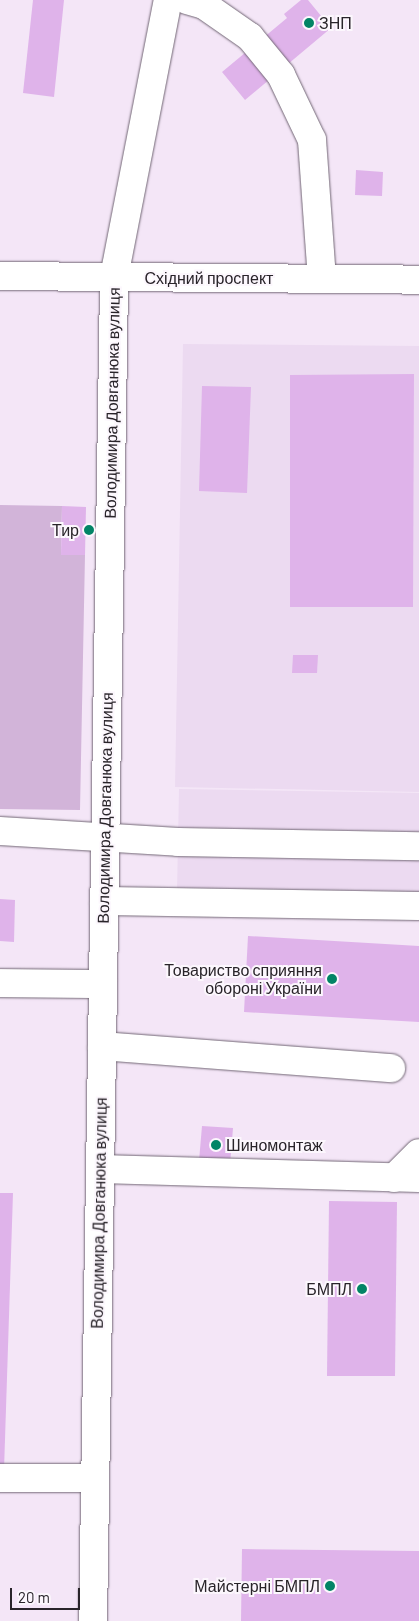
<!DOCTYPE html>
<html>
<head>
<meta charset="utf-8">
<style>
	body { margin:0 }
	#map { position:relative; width:419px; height:1621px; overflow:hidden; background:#f4e6f7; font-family:Barlow,sans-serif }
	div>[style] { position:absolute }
	.built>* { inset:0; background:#ecdaf1 }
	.green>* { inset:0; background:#d2b4d9 }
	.building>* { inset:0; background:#dfb3ea }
	.roads { filter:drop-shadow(0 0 1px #726775) drop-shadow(0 0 1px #726775) }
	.minor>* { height:28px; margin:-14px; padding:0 14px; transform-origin:14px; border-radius:14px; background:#fff }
	.major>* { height:28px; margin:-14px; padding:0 14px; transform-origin:14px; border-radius:14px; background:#fff }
	.dots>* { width:14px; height:14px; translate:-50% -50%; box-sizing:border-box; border:2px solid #fcf7fd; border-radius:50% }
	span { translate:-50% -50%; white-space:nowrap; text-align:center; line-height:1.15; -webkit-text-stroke:4px #fcf7fd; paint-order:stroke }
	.poi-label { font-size:16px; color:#29242a }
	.left { translate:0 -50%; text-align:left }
	.right { translate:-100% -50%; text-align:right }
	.street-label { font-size:16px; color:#29242a }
	.scale { position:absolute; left:10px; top:1588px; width:70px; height:22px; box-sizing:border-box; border:2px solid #29242a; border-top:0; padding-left:6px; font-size:15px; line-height:18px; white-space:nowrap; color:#29242a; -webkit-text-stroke:4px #fcf7fd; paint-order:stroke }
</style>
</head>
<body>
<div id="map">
	<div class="built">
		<div style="clip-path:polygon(183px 344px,419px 346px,419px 792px,175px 787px)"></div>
		<div style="clip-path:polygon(179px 789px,419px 793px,419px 897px,177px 892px)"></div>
	</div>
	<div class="green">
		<div style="clip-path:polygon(0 505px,62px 506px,61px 555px,85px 555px,80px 810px,0 809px)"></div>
	</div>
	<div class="building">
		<div style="clip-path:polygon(33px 0,64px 0,54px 97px,23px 93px)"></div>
		<div style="clip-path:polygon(301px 0,308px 0,331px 28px,245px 100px,222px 72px,287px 18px,284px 14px)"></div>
		<div style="clip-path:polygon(356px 170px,383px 172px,382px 196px,355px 195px)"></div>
		<div style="clip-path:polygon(414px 374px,413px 607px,290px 607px,290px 375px)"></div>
		<div style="clip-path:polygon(202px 386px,251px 387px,247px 493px,199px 491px)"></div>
		<div style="clip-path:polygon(62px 506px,86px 507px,85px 555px,61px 555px)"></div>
		<div style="clip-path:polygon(293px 655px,318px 655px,317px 673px,292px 673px)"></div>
		<div style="clip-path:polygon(0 899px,15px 900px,14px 942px,0 941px)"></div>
		<div style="clip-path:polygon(248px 936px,419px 946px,419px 1022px,244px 1012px)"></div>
		<div style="clip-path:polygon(202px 1126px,233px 1128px,230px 1164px,199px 1161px)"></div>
		<div style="clip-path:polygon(0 1193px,13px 1193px,4px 1470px,0 1470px)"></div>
		<div style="clip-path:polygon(329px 1201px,397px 1202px,395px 1376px,327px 1376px)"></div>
		<div style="clip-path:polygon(242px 1549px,419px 1551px,419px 1621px,241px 1621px)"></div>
	</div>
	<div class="roads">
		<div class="minor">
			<div style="left:187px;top:0;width:18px;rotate:16deg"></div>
			<div style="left:204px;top:5px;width:56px;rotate:34.8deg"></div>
			<div style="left:250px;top:37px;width:49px;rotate:50.8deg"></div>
			<div style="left:281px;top:75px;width:72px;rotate:64.5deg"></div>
			<div style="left:312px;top:140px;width:138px;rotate:85.9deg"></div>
			<div style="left:114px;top:277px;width:282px;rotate:-79deg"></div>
			<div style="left:0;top:831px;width:178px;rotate:3.5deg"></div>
			<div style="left:178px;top:842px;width:241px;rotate:1deg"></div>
			<div style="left:104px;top:901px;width:315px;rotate:0.9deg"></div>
			<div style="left:0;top:983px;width:103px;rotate:0.6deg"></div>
			<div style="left:102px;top:1046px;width:290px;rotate:4.4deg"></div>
			<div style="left:100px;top:1169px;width:319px;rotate:1.6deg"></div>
			<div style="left:394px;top:1178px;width:35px;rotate:-45deg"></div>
			<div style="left:0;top:1478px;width:95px"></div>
		</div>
		<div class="major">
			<div style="left:0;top:276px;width:419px;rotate:0.5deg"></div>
			<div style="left:93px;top:1621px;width:1344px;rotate:-89.1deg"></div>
		</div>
	</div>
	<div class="dots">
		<div style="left:309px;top:23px;background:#028466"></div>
		<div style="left:89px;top:530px;background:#028466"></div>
		<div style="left:332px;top:979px;background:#028466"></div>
		<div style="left:216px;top:1145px;background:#028466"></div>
		<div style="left:362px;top:1289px;background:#028466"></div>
		<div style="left:330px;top:1586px;background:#028466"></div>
	</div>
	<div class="poi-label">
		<span class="left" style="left:319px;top:23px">ЗНП</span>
		<span class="right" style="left:79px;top:530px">Тир</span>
		<span class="right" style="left:322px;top:979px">Товариство сприяння<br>обороні України</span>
		<span class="left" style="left:226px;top:1145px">Шиномонтаж</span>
		<span class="right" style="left:352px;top:1289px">БМПЛ</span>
		<span class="right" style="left:320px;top:1586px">Майстерні БМПЛ</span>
	</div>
	<div class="street-label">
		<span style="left:209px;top:278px">Східний проспект</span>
		<span style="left:112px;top:403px;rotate:-89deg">Володимира Довганюка вулиця</span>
		<span style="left:105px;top:808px;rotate:-89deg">Володимира Довганюка вулиця</span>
		<span style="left:99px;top:1213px;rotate:-89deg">Володимира Довганюка вулиця</span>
	</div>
	<div class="scale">20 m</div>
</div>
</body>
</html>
